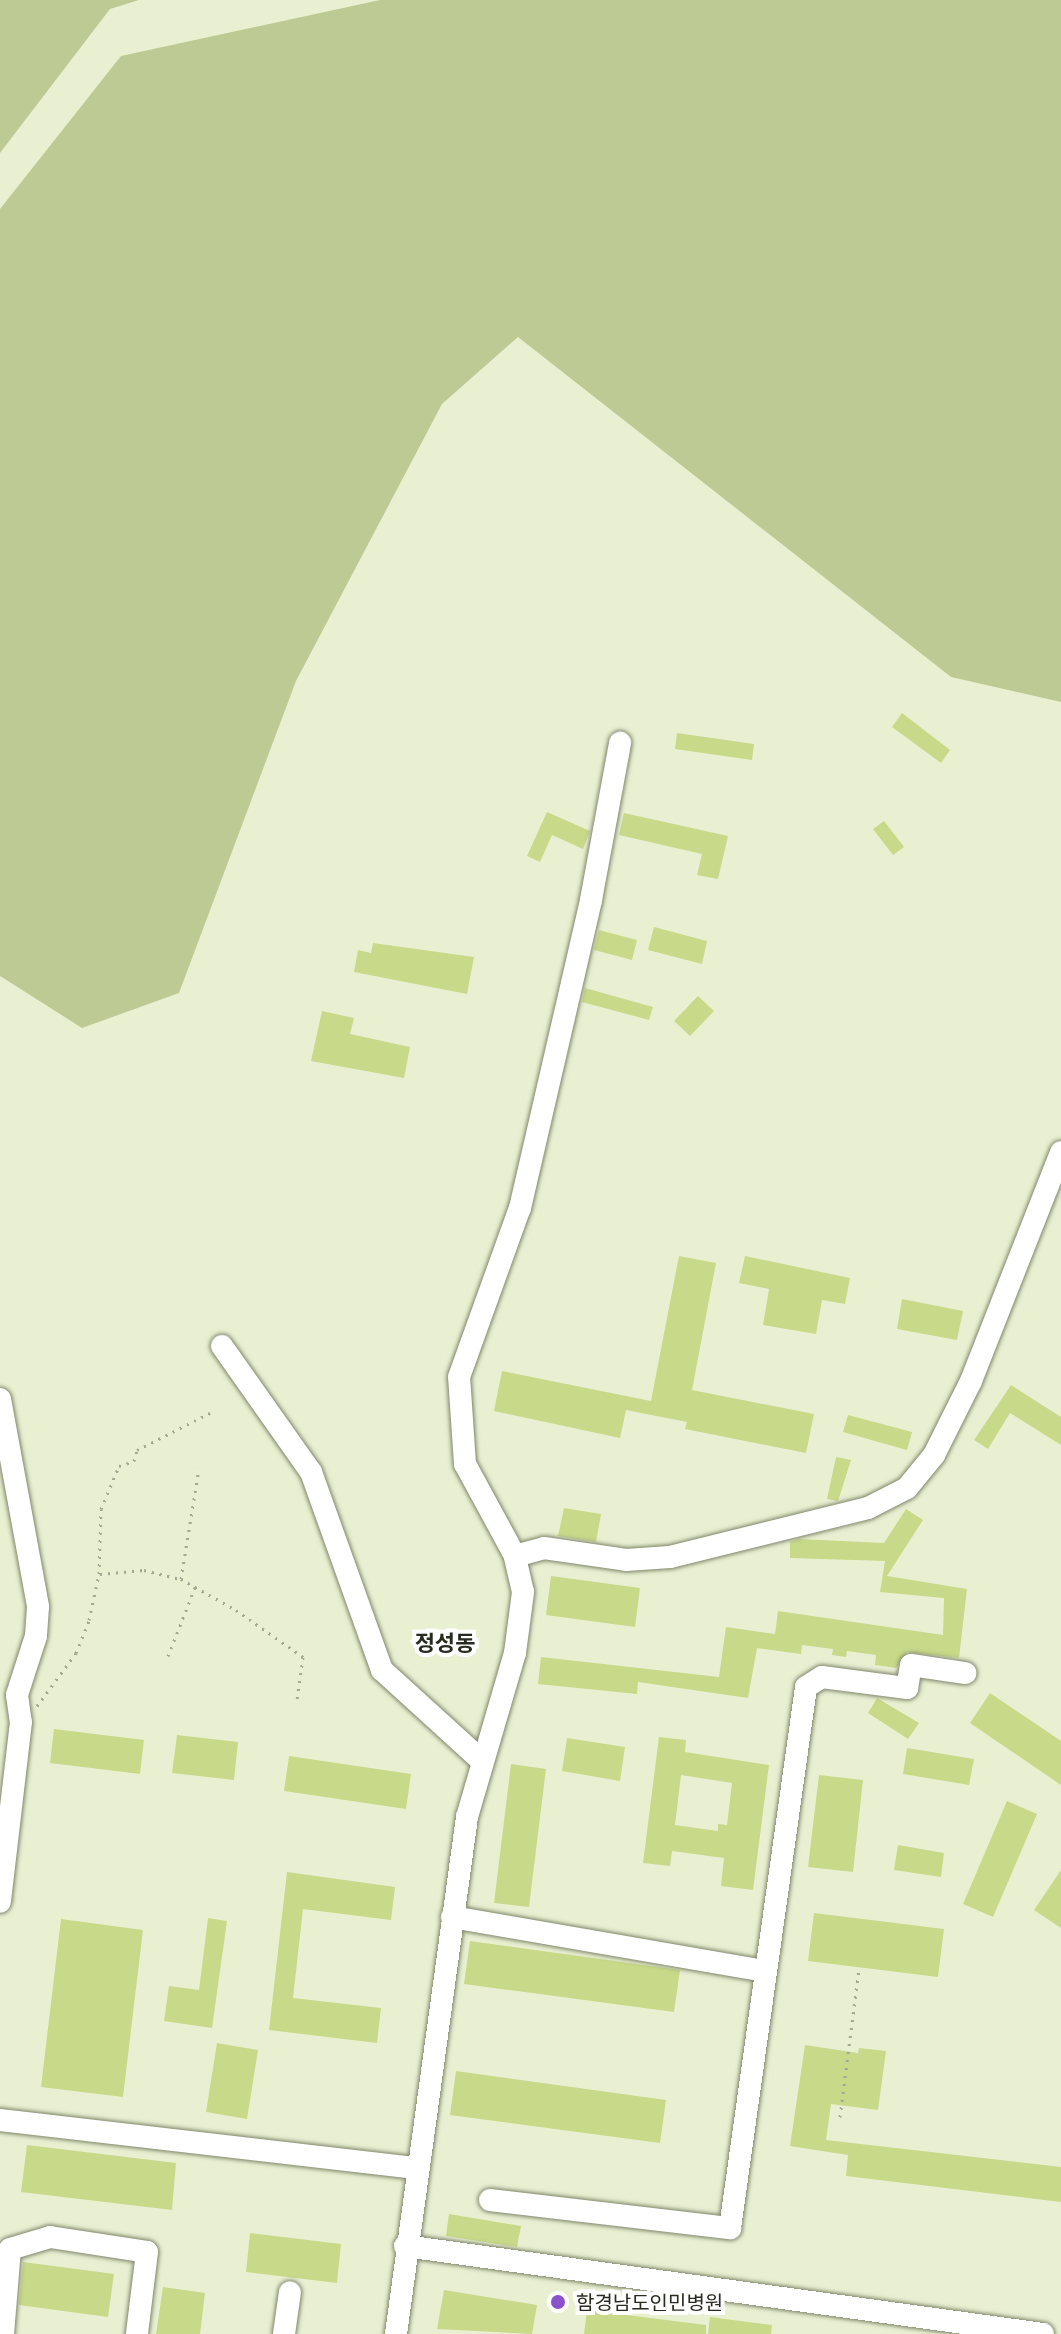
<!DOCTYPE html>
<html>
<head>
<meta charset="utf-8">
<style>
	body { margin:0 }
	#map { position:relative; width:1061px; height:2334px; overflow:hidden; background:#e9f0d2; font-family:"Titillium Web","Noto Sans KR",sans-serif }
	div>[style] { position:absolute }
	.green>* { inset:0; background:#beca94 }
	.building>* { inset:0; background:#c8d989 }
	.path>* { height:3px; margin-top:-1.5px; transform-origin:0; background:repeating-linear-gradient(90deg,#a2a891 0 2px,transparent 0 8px) }
	.roads { filter:drop-shadow(0 0 2px #80866b) drop-shadow(0 0 2px #80866b) }
	.minor>* { height:22px; margin:-11px; padding:0 11px; transform-origin:11px; border-radius:11px; background:#fff }
	.dots>* { width:22px; height:22px; translate:-50% -50%; box-sizing:border-box; border:4px solid #fff; border-radius:50% }
	span { translate:-50% -50%; white-space:nowrap; text-align:center; line-height:1.15; -webkit-text-stroke:8px #fff; paint-order:stroke }
	.poi-label { font-size:20px; color:#282b20 }
	.left { translate:0 -50%; text-align:left }
	.neighbourhood-label { font-size:22px; color:#282b20; font-weight:700 }
</style>
</head>
<body>
<div id="map">
	<div class="green">
		<div style="clip-path:polygon(0 0,139px 0,110px 9px,0 153px)"></div>
		<div style="clip-path:polygon(380px 0,1061px 0,1061px 702px,951px 677px,518px 337px,442px 404px,296px 681px,179px 993px,82px 1028px,0 976px,0 209px,121px 56px)"></div>
	</div>
	<div class="building">
		<div style="clip-path:polygon(902px 713px,950px 750px,941px 763px,892px 727px)"></div>
		<div style="clip-path:polygon(677px 733px,754px 744px,752px 760px,675px 749px)"></div>
		<div style="clip-path:polygon(547px 812px,590px 831px,583px 849px,552px 835px,540px 862px,527px 856px)"></div>
		<div style="clip-path:polygon(624px 813px,728px 836px,718px 879px,697px 875px,702px 854px,619px 835px)"></div>
		<div style="clip-path:polygon(884px 821px,904px 847px,893px 855px,873px 829px)"></div>
		<div style="clip-path:polygon(654px 927px,707px 941px,702px 964px,648px 950px)"></div>
		<div style="clip-path:polygon(599px 930px,637px 940px,632px 960px,594px 950px)"></div>
		<div style="clip-path:polygon(373px 943px,474px 957px,467px 994px,354px 972px,358px 950px,371px 953px)"></div>
		<div style="clip-path:polygon(585px 988px,653px 1007px,649px 1020px,582px 1002px)"></div>
		<div style="clip-path:polygon(698px 996px,714px 1011px,690px 1036px,674px 1021px)"></div>
		<div style="clip-path:polygon(322px 1011px,354px 1018px,350px 1034px,410px 1047px,404px 1078px,311px 1061px)"></div>
		<div style="clip-path:polygon(679px 1256px,716px 1263px,692px 1390px,814px 1414px,806px 1453px,685px 1429px,687px 1422px,626px 1410px,620px 1438px,494px 1411px,502px 1371px,651px 1401px)"></div>
		<div style="clip-path:polygon(745px 1256px,850px 1278px,845px 1304px,822px 1300px,816px 1334px,763px 1325px,769px 1289px,739px 1283px)"></div>
		<div style="clip-path:polygon(902px 1299px,963px 1311px,957px 1340px,897px 1329px)"></div>
		<div style="clip-path:polygon(1011px 1385px,1061px 1417px,1061px 1445px,1010px 1413px,988px 1449px,974px 1440px)"></div>
		<div style="clip-path:polygon(848px 1415px,912px 1432px,907px 1450px,843px 1432px)"></div>
		<div style="clip-path:polygon(836px 1457px,851px 1460px,838px 1501px,827px 1499px)"></div>
		<div style="clip-path:polygon(564px 1508px,601px 1514px,596px 1542px,558px 1536px)"></div>
		<div style="clip-path:polygon(906px 1509px,923px 1520px,887px 1576px,967px 1589px,959px 1658px,907px 1652px,896px 1668px,875px 1665px,876px 1655px,847px 1651px,846px 1657px,832px 1655px,833px 1649px,802px 1645px,801px 1654px,757px 1648px,748px 1698px,638px 1682px,637px 1694px,538px 1684px,541px 1657px,719px 1677px,726px 1627px,775px 1634px,778px 1611px,943px 1635px,944px 1598px,880px 1592px,885px 1561px,790px 1558px,790px 1542px,799px 1539px,884px 1543px)"></div>
		<div style="clip-path:polygon(551px 1576px,640px 1588px,635px 1627px,546px 1615px)"></div>
		<div style="clip-path:polygon(990px 1693px,1061px 1741px,1061px 1785px,970px 1723px)"></div>
		<div style="clip-path:polygon(877px 1698px,919px 1723px,908px 1739px,868px 1713px)"></div>
		<div style="clip-path:polygon(54px 1729px,144px 1740px,140px 1774px,50px 1763px)"></div>
		<div style="clip-path:polygon(177px 1735px,238px 1742px,234px 1780px,172px 1773px)"></div>
		<div style="clip-path:polygon(evenodd,659px 1737px,686px 1740px,685px 1752px,769px 1765px,753px 1890px,721px 1886px,724px 1858px,672px 1851px,670px 1866px,643px 1863px,659px 1737px,681px 1775px,732px 1783px,727px 1825px,718px 1824px,718px 1831px,675px 1825px,681px 1775px)"></div>
		<div style="clip-path:polygon(567px 1738px,625px 1747px,620px 1781px,562px 1771px)"></div>
		<div style="clip-path:polygon(907px 1748px,974px 1759px,969px 1785px,903px 1774px)"></div>
		<div style="clip-path:polygon(289px 1756px,411px 1774px,406px 1809px,284px 1791px)"></div>
		<div style="clip-path:polygon(511px 1764px,546px 1769px,529px 1907px,494px 1903px)"></div>
		<div style="clip-path:polygon(819px 1775px,863px 1780px,853px 1872px,808px 1867px)"></div>
		<div style="clip-path:polygon(1007px 1801px,1037px 1814px,993px 1917px,963px 1904px)"></div>
		<div style="clip-path:polygon(898px 1845px,944px 1853px,941px 1877px,894px 1870px)"></div>
		<div style="clip-path:polygon(1061px 1870px,1061px 1928px,1034px 1910px)"></div>
		<div style="clip-path:polygon(287px 1872px,395px 1887px,391px 1920px,303px 1909px,293px 1998px,381px 2008px,377px 2043px,269px 2030px)"></div>
		<div style="clip-path:polygon(814px 1913px,944px 1929px,938px 1977px,808px 1961px)"></div>
		<div style="clip-path:polygon(208px 1918px,227px 1921px,212px 2028px,164px 2021px,169px 1986px,199px 1990px)"></div>
		<div style="clip-path:polygon(61px 1919px,143px 1930px,123px 2097px,41px 2087px)"></div>
		<div style="clip-path:polygon(470px 1941px,680px 1970px,674px 2012px,464px 1984px)"></div>
		<div style="clip-path:polygon(217px 2043px,258px 2050px,247px 2119px,206px 2112px)"></div>
		<div style="clip-path:polygon(805px 2045px,858px 2053px,859px 2048px,886px 2051px,878px 2110px,831px 2104px,826px 2140px,1061px 2167px,1061px 2202px,846px 2176px,848px 2155px,790px 2146px)"></div>
		<div style="clip-path:polygon(456px 2071px,666px 2100px,660px 2143px,450px 2115px)"></div>
		<div style="clip-path:polygon(27px 2145px,176px 2163px,172px 2210px,21px 2192px)"></div>
		<div style="clip-path:polygon(449px 2214px,521px 2226px,517px 2247px,446px 2236px)"></div>
		<div style="clip-path:polygon(250px 2233px,341px 2244px,337px 2283px,246px 2272px)"></div>
		<div style="clip-path:polygon(23px 2262px,114px 2274px,108px 2317px,19px 2305px)"></div>
		<div style="clip-path:polygon(163px 2287px,205px 2293px,200px 2334px,156px 2334px)"></div>
		<div style="clip-path:polygon(444px 2290px,537px 2305px,532px 2334px,437px 2329px)"></div>
		<div style="clip-path:polygon(587px 2310px,706px 2325px,706px 2334px,584px 2334px)"></div>
		<div style="clip-path:polygon(710px 2317px,772px 2325px,771px 2334px,708px 2334px)"></div>
	</div>
	<div class="path">
		<div style="left:100px;top:1574px;width:44px;rotate:-5.2deg"></div>
		<div style="left:144px;top:1570px;width:38px;rotate:14deg"></div>
		<div style="left:181px;top:1579px;width:63px;rotate:29.4deg"></div>
		<div style="left:236px;top:1610px;width:82px;rotate:35deg"></div>
		<div style="left:303px;top:1657px;width:43px;rotate:97.9deg"></div>
		<div style="left:181px;top:1579px;width:112px;rotate:-80.8deg"></div>
		<div style="left:168px;top:1656px;width:76px;rotate:-68.5deg"></div>
		<div style="left:37px;top:1706px;width:66px;rotate:-53.7deg"></div>
		<div style="left:76px;top:1653px;width:35px;rotate:-68deg"></div>
		<div style="left:89px;top:1620px;width:47px;rotate:-77.7deg"></div>
		<div style="left:99px;top:1574px;width:65px;rotate:-88.2deg"></div>
		<div style="left:101px;top:1509px;width:47px;rotate:-67.3deg"></div>
		<div style="left:119px;top:1466px;width:16px;rotate:-18deg"></div>
		<div style="left:134px;top:1461px;width:11px;rotate:-75deg"></div>
		<div style="left:137px;top:1450px;width:82px;rotate:-26.9deg"></div>
		<div style="left:840px;top:2117px;width:149px;rotate:-82.7deg"></div>
	</div>
	<div class="roads">
		<div class="minor">
			<div style="left:222px;top:1346px;width:154px;rotate:54.8deg"></div>
			<div style="left:311px;top:1472px;width:210px;rotate:70.3deg"></div>
			<div style="left:382px;top:1670px;width:135px;rotate:42.3deg"></div>
			<div style="left:0;top:1399px;width:211px;rotate:79.6deg"></div>
			<div style="left:38px;top:1607px;width:29px;rotate:94deg"></div>
			<div style="left:36px;top:1636px;width:62px;rotate:107.9deg"></div>
			<div style="left:17px;top:1695px;width:27px;rotate:82deg"></div>
			<div style="left:21px;top:1722px;width:181px;rotate:96.7deg"></div>
			<div style="left:515px;top:1556px;width:30px;rotate:-15deg"></div>
			<div style="left:544px;top:1548px;width:83px;rotate:8.3deg"></div>
			<div style="left:626px;top:1560px;width:44px;rotate:-3.9deg"></div>
			<div style="left:670px;top:1557px;width:204px;rotate:-13.9deg"></div>
			<div style="left:868px;top:1508px;width:44px;rotate:-27.1deg"></div>
			<div style="left:907px;top:1488px;width:43px;rotate:-50.7deg"></div>
			<div style="left:934px;top:1455px;width:83px;rotate:-63.4deg"></div>
			<div style="left:971px;top:1381px;width:246px;rotate:-68.5deg"></div>
			<div style="left:452px;top:1917px;width:318px;rotate:9.8deg"></div>
			<div style="left:0;top:2120px;width:419px;rotate:6.6deg"></div>
			<div style="left:490px;top:2200px;width:242px;rotate:6.7deg"></div>
			<div style="left:730px;top:2228px;width:546px;rotate:-82deg"></div>
			<div style="left:806px;top:1687px;width:19px;rotate:-32deg"></div>
			<div style="left:822px;top:1677px;width:86px;rotate:7.4deg"></div>
			<div style="left:907px;top:1688px;width:23px;rotate:-80deg"></div>
			<div style="left:911px;top:1665px;width:55px;rotate:8.4deg"></div>
			<div style="left:405px;top:2246px;width:644px;rotate:7.85deg"></div>
			<div style="left:3px;top:2334px;width:85px;rotate:-85.3deg"></div>
			<div style="left:10px;top:2249px;width:42px;rotate:-16.7deg"></div>
			<div style="left:50px;top:2237px;width:98px;rotate:8.8deg"></div>
			<div style="left:147px;top:2252px;width:83px;rotate:97deg"></div>
			<div style="left:284px;top:2334px;width:42px;rotate:-81.9deg"></div>
			<div style="left:396px;top:2334px;width:522px;rotate:-82.18deg"></div>
			<div style="left:467px;top:1817px;width:171px;rotate:-73.7deg"></div>
			<div style="left:515px;top:1653px;width:62px;rotate:-82.5deg"></div>
			<div style="left:523px;top:1592px;width:37px;rotate:-103deg"></div>
			<div style="left:515px;top:1556px;width:105px;rotate:-118.5deg"></div>
			<div style="left:465px;top:1464px;width:87px;rotate:-93.9deg"></div>
			<div style="left:459px;top:1377px;width:180px;rotate:-70.2deg"></div>
			<div style="left:520px;top:1208px;width:316px;rotate:-77deg"></div>
			<div style="left:591px;top:900px;width:160px;rotate:-79.5deg"></div>
		</div>
	</div>
	<div class="dots">
		<div style="left:558px;top:2302px;background:#8b53cb"></div>
	</div>
	<div class="poi-label">
		<span class="left" style="left:576px;top:2302px">함경남도인민병원</span>
	</div>
	<div class="neighbourhood-label">
		<span style="left:445px;top:1644px">정성동</span>
	</div>
</div>
</body>
</html>
